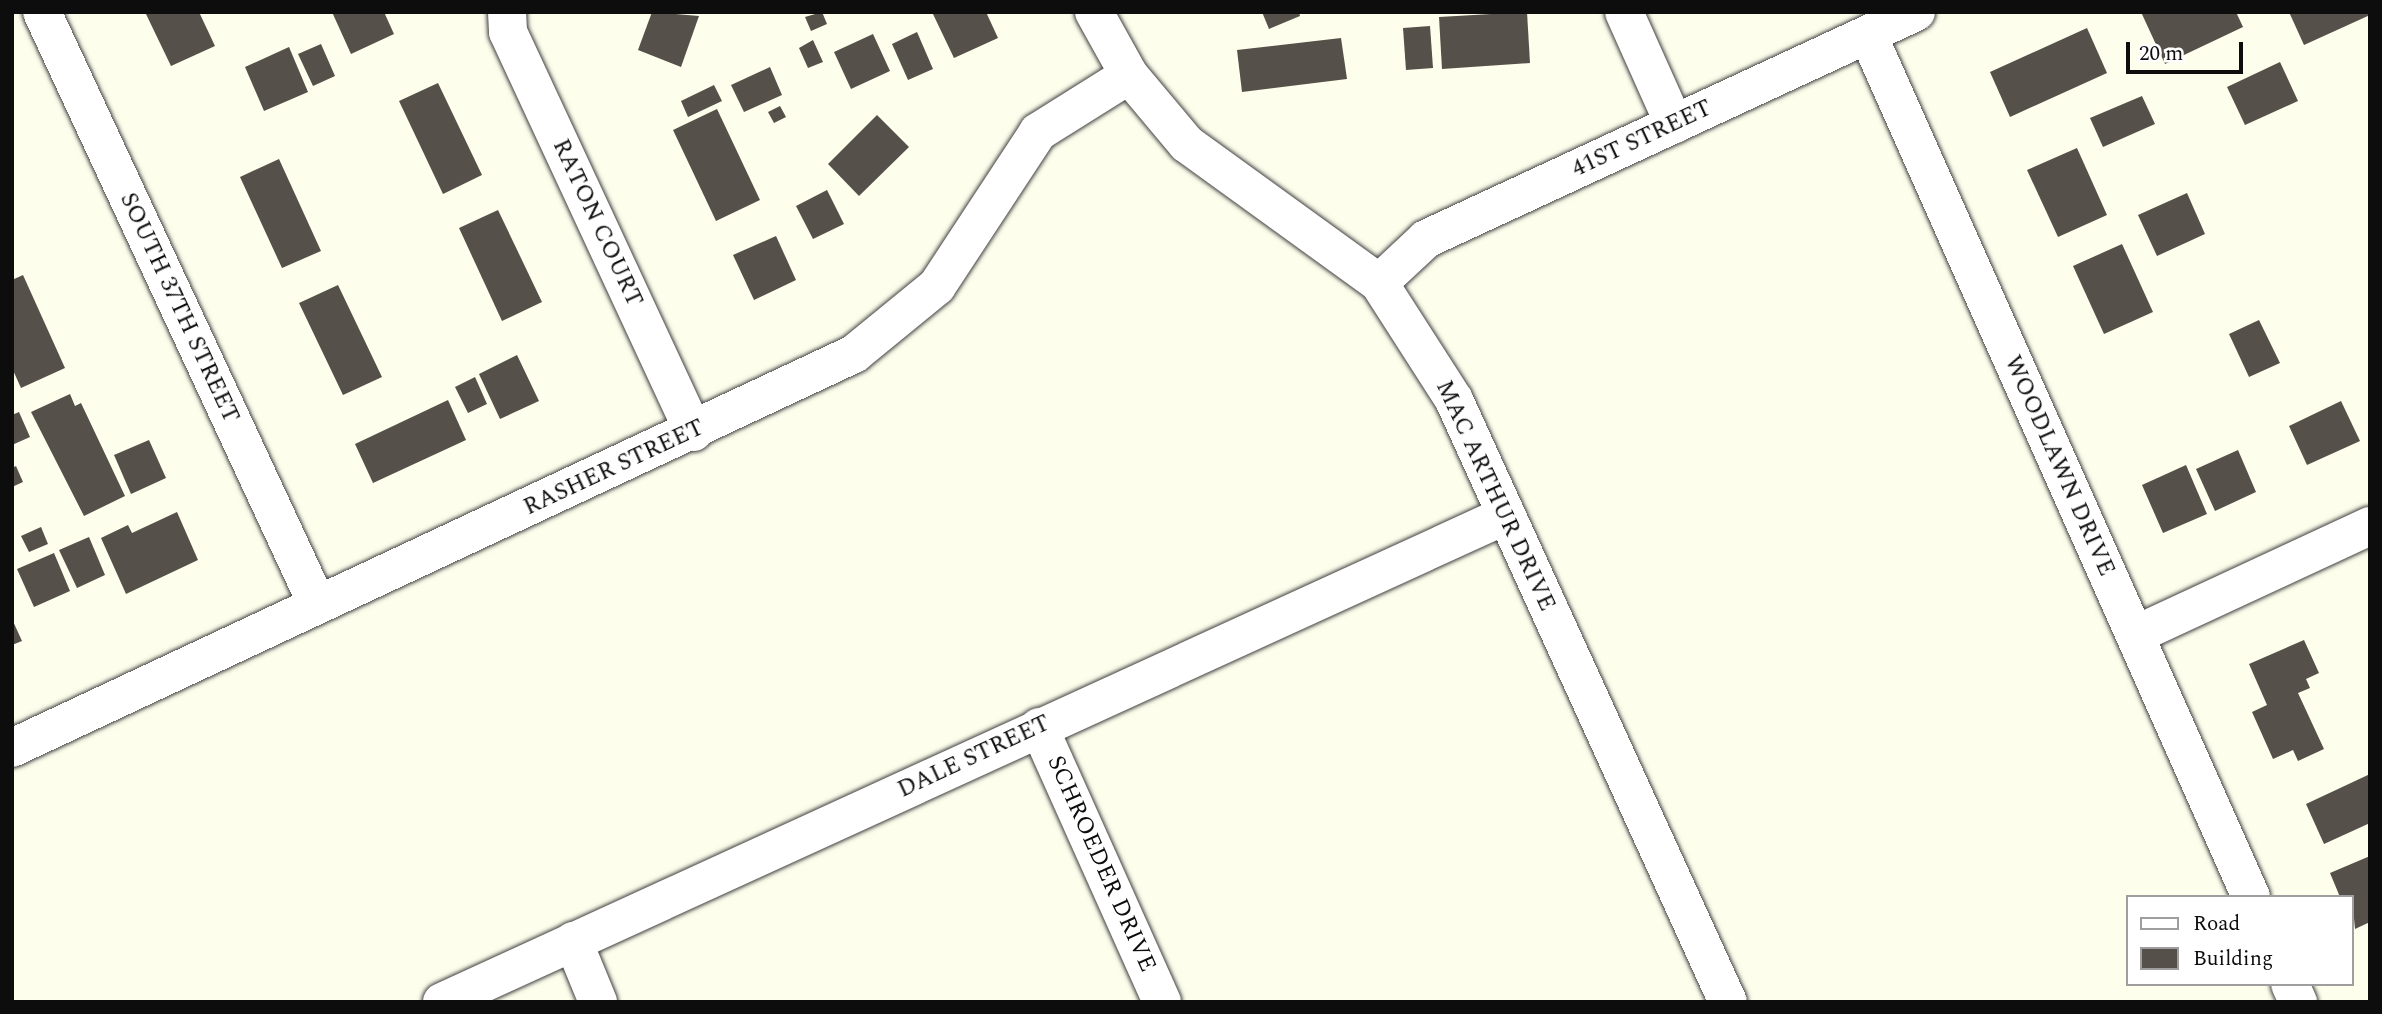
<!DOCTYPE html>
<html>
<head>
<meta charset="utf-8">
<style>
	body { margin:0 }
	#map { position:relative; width:2382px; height:1014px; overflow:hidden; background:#fefeed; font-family:Spectral,serif }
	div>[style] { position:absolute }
	.building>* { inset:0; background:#555049 }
	.roads { filter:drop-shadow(0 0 2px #404040) drop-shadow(0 0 2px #404040) }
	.minor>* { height:38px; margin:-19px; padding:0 19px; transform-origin:19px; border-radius:19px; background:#fff }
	span { translate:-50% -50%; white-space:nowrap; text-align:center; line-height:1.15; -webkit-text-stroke:7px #fff; paint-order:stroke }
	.street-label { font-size:24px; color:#0d0d0d }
	.frame { position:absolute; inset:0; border:14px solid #0d0d0d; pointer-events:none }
	.legend { position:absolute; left:2126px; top:895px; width:228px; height:91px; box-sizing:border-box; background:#fff; border:2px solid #9e9e9e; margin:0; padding:9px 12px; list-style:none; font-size:21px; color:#0d0d0d }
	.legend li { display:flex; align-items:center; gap:14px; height:35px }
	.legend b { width:35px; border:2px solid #9e9e9e }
	.scale { position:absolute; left:2126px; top:42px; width:117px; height:32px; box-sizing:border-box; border:4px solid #0d0d0d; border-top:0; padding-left:9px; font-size:21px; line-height:24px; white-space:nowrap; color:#0d0d0d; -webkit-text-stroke:5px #fff; paint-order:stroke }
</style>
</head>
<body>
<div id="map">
	<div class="building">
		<div style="clip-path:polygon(145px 12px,199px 12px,215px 46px,171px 66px)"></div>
		<div style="clip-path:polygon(332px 12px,384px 12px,394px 34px,351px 54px)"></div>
		<div style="clip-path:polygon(652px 12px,699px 16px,681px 67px,638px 50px)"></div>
		<div style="clip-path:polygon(822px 12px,827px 24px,811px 31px,805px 17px)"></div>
		<div style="clip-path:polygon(932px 12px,986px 12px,998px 38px,954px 58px)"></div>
		<div style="clip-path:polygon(1262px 12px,1299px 12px,1300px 16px,1269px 29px)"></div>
		<div style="clip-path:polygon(1527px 12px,1530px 63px,1442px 69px,1439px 17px)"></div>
		<div style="clip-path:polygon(2141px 12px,2236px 12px,2243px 27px,2165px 64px)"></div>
		<div style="clip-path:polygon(2289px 12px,2370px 12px,2370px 15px,2304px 45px)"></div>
		<div style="clip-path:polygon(1430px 26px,1433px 68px,1406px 70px,1403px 28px)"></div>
		<div style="clip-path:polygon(2087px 28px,2107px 73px,2010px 117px,1990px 72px)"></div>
		<div style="clip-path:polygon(917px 32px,933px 69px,908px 80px,892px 44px)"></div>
		<div style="clip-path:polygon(873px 34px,890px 71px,851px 89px,834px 52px)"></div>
		<div style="clip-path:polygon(1341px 38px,1347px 79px,1242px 92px,1237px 50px)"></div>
		<div style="clip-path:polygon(813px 40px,823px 62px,808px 68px,799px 48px)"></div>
		<div style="clip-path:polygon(321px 44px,335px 76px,313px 86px,298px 54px)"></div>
		<div style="clip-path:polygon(289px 47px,308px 92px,264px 111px,245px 67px)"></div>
		<div style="clip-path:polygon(2280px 62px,2298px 101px,2245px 125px,2227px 87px)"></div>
		<div style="clip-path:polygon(770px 67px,782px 95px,744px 112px,731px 85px)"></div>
		<div style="clip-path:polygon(438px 83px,482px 175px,443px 194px,399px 101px)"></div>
		<div style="clip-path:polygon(714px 85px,722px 101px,688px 117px,681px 101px)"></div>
		<div style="clip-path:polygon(2142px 96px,2155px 124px,2103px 147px,2090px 118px)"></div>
		<div style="clip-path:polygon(780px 106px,786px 117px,774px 123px,768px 112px)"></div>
		<div style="clip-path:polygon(717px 109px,760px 200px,716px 221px,673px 130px)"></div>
		<div style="clip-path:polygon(877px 115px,909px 147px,859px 196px,828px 164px)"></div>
		<div style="clip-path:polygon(2077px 148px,2107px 215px,2058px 237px,2027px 170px)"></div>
		<div style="clip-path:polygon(279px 159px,321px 251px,282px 268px,240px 177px)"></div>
		<div style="clip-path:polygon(827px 190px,844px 224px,813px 239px,796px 206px)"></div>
		<div style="clip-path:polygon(2187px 193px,2205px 234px,2157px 256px,2138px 215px)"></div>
		<div style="clip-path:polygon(498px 210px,542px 302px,502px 321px,459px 228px)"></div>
		<div style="clip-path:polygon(776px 236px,796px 280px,754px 300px,733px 255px)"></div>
		<div style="clip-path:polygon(2122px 244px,2153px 312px,2104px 334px,2073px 266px)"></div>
		<div style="clip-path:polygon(23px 275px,65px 368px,21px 388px,12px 368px,12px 280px)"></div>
		<div style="clip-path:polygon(338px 285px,382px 377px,343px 395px,299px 303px)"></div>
		<div style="clip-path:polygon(2259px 320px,2280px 363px,2249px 377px,2229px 334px)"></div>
		<div style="clip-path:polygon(517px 355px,539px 401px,500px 419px,479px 374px)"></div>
		<div style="clip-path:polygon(475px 377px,487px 404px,468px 413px,455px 387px)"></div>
		<div style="clip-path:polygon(70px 394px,75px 406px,81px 403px,125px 496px,84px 516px,31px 412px)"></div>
		<div style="clip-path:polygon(448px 400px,466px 440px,373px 483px,355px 444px)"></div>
		<div style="clip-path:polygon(2341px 401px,2360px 441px,2307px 465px,2289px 426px)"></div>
		<div style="clip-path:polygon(19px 412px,30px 437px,12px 445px,12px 415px)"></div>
		<div style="clip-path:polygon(149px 440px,166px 478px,131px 494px,114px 455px)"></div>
		<div style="clip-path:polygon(2238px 450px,2256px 492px,2215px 511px,2196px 469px)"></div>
		<div style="clip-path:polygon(2186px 465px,2207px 514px,2163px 533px,2142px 485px)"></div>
		<div style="clip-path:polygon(16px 466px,23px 482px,12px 487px,12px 468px)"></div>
		<div style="clip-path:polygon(177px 512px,198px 560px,126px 594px,101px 538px,128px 525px,132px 533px)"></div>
		<div style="clip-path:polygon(41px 527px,48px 544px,29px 552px,21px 536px)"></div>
		<div style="clip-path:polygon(89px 537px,105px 575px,77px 588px,59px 550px)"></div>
		<div style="clip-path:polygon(54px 553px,70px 591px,34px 607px,17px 569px)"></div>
		<div style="clip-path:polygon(12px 619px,22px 641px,12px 645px)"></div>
		<div style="clip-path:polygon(2304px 640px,2319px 673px,2306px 679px,2310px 688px,2298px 693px,2324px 749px,2298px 761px,2293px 750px,2273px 759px,2252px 712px,2267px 705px,2249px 664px)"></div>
		<div style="clip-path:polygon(2370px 774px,2370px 823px,2324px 844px,2306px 804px)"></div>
		<div style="clip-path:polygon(2370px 856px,2370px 922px,2355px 929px,2352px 897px,2340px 897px,2330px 873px)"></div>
	</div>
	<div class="roads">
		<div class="minor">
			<div style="left:42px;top:12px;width:653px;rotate:65.08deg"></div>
			<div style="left:507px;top:12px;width:20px;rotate:87deg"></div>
			<div style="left:508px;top:32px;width:441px;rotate:65.1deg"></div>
			<div style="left:1094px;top:12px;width:72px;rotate:60.9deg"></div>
			<div style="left:1129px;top:75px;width:90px;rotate:50deg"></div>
			<div style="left:1187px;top:144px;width:237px;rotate:35.9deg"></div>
			<div style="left:1379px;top:283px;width:139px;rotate:57.3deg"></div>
			<div style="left:1454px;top:400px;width:661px;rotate:65.53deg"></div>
			<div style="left:1624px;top:12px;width:123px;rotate:65.9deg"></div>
			<div style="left:1868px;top:35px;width:943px;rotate:66.04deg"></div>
			<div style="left:1379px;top:283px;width:64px;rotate:-43.1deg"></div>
			<div style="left:1426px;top:239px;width:540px;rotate:-24.86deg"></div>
			<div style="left:2135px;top:635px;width:259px;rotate:-24.9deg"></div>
			<div style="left:1039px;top:727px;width:301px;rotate:65.9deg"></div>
			<div style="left:12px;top:748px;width:930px;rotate:-25.08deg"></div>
			<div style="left:854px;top:354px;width:107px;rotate:-39.3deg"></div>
			<div style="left:937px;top:286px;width:184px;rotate:-56.7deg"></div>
			<div style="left:1038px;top:132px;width:107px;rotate:-32.1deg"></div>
			<div style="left:573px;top:941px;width:66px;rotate:67.7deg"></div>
			<div style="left:2290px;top:984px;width:20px;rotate:66deg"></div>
			<div style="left:442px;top:1002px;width:1170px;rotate:-24.59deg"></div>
		</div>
	</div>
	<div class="street-label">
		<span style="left:1642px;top:139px;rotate:-25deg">41ST STREET</span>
		<span style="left:597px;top:223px;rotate:65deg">RATON COURT</span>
		<span style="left:179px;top:308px;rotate:65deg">SOUTH 37TH STREET</span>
		<span style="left:2059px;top:466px;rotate:66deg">WOODLAWN DRIVE</span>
		<span style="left:614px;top:468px;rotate:-25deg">RASHER STREET</span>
		<span style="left:1495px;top:496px;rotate:65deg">MAC ARTHUR DRIVE</span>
		<span style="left:974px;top:757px;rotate:-25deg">DALE STREET</span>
		<span style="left:1101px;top:864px;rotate:66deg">SCHROEDER DRIVE</span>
	</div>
	<div class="frame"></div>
	<ul class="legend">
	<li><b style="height:9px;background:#fff"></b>Road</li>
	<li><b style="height:19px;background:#555049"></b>Building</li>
	</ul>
	<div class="scale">20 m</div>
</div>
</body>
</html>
